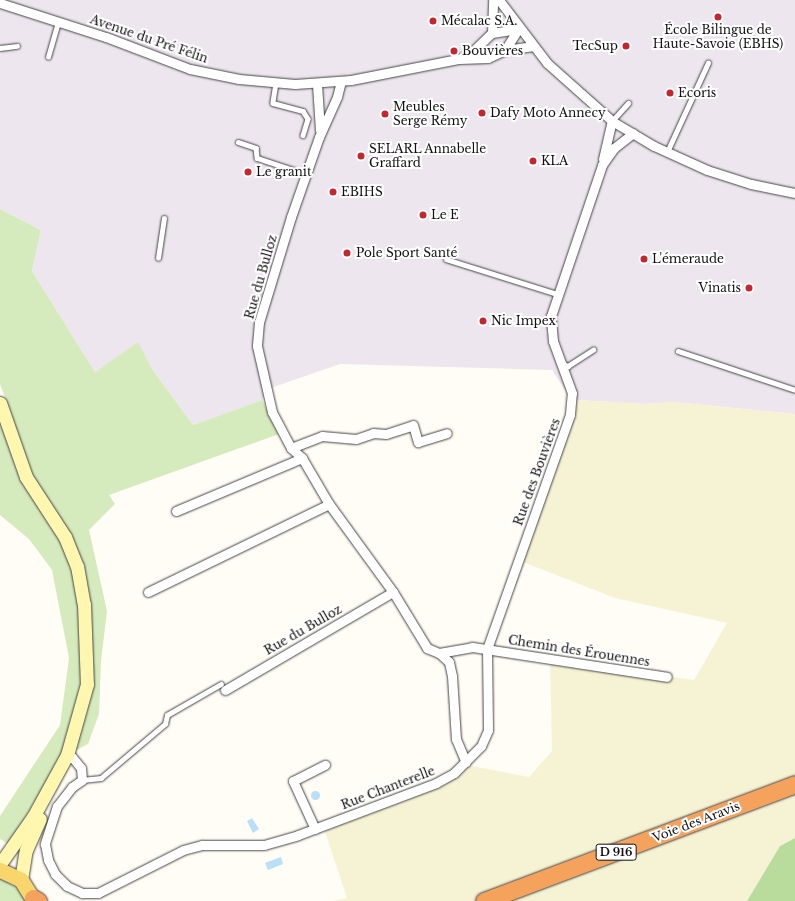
<!DOCTYPE html>
<html>
<head>
<meta charset="utf-8">
<style>
	body { margin:0 }
	#map { position:relative; width:795px; height:901px; overflow:hidden; background:#fffdf5; font-family:"Libre Baskerville",serif }
	div>[style] { position:absolute }
	.industrial>* { inset:0; background:#eee6ef }
	.farmland>* { inset:0; background:#f6f3d4 }
	.green>* { inset:0; background:#d5ebbd }
	.forest>* { inset:0; background:#b9dc9c }
	.water>* { inset:0; background:#b9e0f7 }
	.round { border-radius:50% }
	.roads { filter:drop-shadow(0 0 1px #444) drop-shadow(0 0 1px #444) }
	.lane>* { height:4.5px; margin:-2.25px; padding:0 2.25px; transform-origin:2.25px; border-radius:2.25px; background:#fff }
	.street>* { height:9px; margin:-4.5px; padding:0 4.5px; transform-origin:4.5px; border-radius:4.5px; background:#fff }
	.secondary>* { height:13px; margin:-6.5px; padding:0 6.5px; transform-origin:6.5px; border-radius:6.5px; background:#fff6b0 }
	.primary>* { height:15px; margin:-7.5px; padding:0 7.5px; transform-origin:7.5px; border-radius:7.5px; background:#f9d66b }
	.highway>* { height:17px; margin:-8.5px; padding:0 8.5px; transform-origin:8.5px; border-radius:8.5px; background:#f5a25d }
	.dots>* { width:11px; height:11px; translate:-50% -50%; box-sizing:border-box; border:2px solid #fff; border-radius:50% }
	span { translate:-50% -50%; white-space:nowrap; text-align:center; line-height:1.15; -webkit-text-stroke:4px #fff; paint-order:stroke }
	.shield-label span { padding:1px 3px; background:#fff; border:1px solid; border-radius:3px; -webkit-text-stroke-width:0 }
	.shield-label { font-size:11px; color:#111; font-weight:700 }
	.poi-label { font-size:12px; color:#111 }
	.left { translate:0 -50%; text-align:left }
	.right { translate:-100% -50%; text-align:right }
	.street-label { font-size:12px; color:#111 }
</style>
</head>
<body>
<div id="map">
	<div class="industrial">
		<div style="clip-path:polygon(0 0,795px 0,795px 414px,673px 402px,645px 404px,575px 400px,577px 408px,552px 370px,340px 364px,268px 389px,262px 400px,193px 425px,152px 369px,138px 343px,95px 372px,32px 271px,41px 230px,0 209px)"></div>
	</div>
	<div class="farmland">
		<div style="clip-path:polygon(575px 400px,645px 404px,673px 402px,795px 414px,795px 838px,780px 846px,747px 901px,333px 901px,347px 898px,324px 829px,467px 765px,529px 777px,552px 751px,550px 659px,694px 680px,727px 623px,615px 598px,518px 560px,576px 408px)"></div>
	</div>
	<div class="green">
		<div style="clip-path:polygon(0 209px,41px 230px,32px 271px,95px 372px,138px 342px,152px 369px,193px 425px,262px 400px,279px 434px,109px 495px,115px 504px,89px 530px,107px 611px,101px 661px,99px 714px,88px 744px,61px 758px,9px 844px,0 839px,0 816px,60px 725px,69px 658px,52px 570px,29px 539px,0 515px,0 422px,13px 419px,0 384px)"></div>
		<div style="clip-path:polygon(0 878px,19px 889px,26px 901px,0 901px)"></div>
	</div>
	<div class="forest">
		<div style="clip-path:polygon(795px 838px,795px 901px,747px 901px,780px 846px)"></div>
	</div>
	<div class="water">
		<div class="round" style="left:310.5px;top:790.5px;width:9px;height:9px"></div>
		<div style="clip-path:polygon(252px 818px,259px 829px,253px 833px,247px 821px)"></div>
		<div style="clip-path:polygon(281px 857px,283px 864px,268px 870px,265px 863px)"></div>
	</div>
	<div class="roads">
		<div class="lane">
			<div style="left:0;top:48px;width:17px;rotate:-7deg"></div>
			<div style="left:48px;top:57px;width:37px;rotate:-74deg"></div>
			<div style="left:276px;top:83px;width:20px;rotate:99deg"></div>
			<div style="left:273px;top:103px;width:31px;rotate:15deg"></div>
			<div style="left:303px;top:111px;width:9px;rotate:58deg"></div>
			<div style="left:308px;top:119px;width:17px;rotate:107deg"></div>
			<div style="left:612px;top:121px;width:24px;rotate:-48deg"></div>
			<div style="left:238px;top:142px;width:19px;rotate:18deg"></div>
			<div style="left:256px;top:148px;width:10px;rotate:84deg"></div>
			<div style="left:257px;top:158px;width:51px;rotate:18.4deg"></div>
			<div style="left:667px;top:152px;width:98px;rotate:-65.3deg"></div>
			<div style="left:158px;top:258px;width:40px;rotate:-81.5deg"></div>
			<div style="left:446px;top:259px;width:116px;rotate:17.5deg"></div>
			<div style="left:678px;top:351px;width:123px;rotate:18.4deg"></div>
			<div style="left:562px;top:363px;width:7px;rotate:27deg"></div>
			<div style="left:568px;top:366px;width:30px;rotate:-33deg"></div>
			<div style="left:82px;top:780px;width:19px;rotate:-6deg"></div>
			<div style="left:101px;top:778px;width:84px;rotate:-40.2deg"></div>
			<div style="left:165px;top:724px;width:9px;rotate:-77deg"></div>
			<div style="left:167px;top:715px;width:62px;rotate:-29.9deg"></div>
		</div>
		<div class="street">
			<div style="left:499px;top:0;width:79px;rotate:52.7deg"></div>
			<div style="left:547px;top:63px;width:87px;rotate:41.7deg"></div>
			<div style="left:612px;top:121px;width:49px;rotate:30.8deg"></div>
			<div style="left:654px;top:146px;width:58px;rotate:24.4deg"></div>
			<div style="left:707px;top:170px;width:46px;rotate:17.7deg"></div>
			<div style="left:751px;top:184px;width:45px;rotate:11.6deg"></div>
			<div style="left:0;top:3px;width:111px;rotate:17.8deg"></div>
			<div style="left:106px;top:37px;width:90px;rotate:20.9deg"></div>
			<div style="left:190px;top:69px;width:50px;rotate:11.5deg"></div>
			<div style="left:239px;top:79px;width:56px;rotate:5.1deg"></div>
			<div style="left:295px;top:84px;width:56px;rotate:-4.1deg"></div>
			<div style="left:351px;top:80px;width:109px;rotate:-11.1deg"></div>
			<div style="left:458px;top:59px;width:14px;rotate:-25deg"></div>
			<div style="left:471px;top:53px;width:29px;rotate:-44deg"></div>
			<div style="left:492px;top:33px;width:26px;rotate:-9deg"></div>
			<div style="left:492px;top:33px;width:33px;rotate:-88deg"></div>
			<div style="left:505px;top:50px;width:25px;rotate:-58deg"></div>
			<div style="left:459px;top:59px;width:29px;rotate:-2deg"></div>
			<div style="left:488px;top:58px;width:19px;rotate:-25deg"></div>
			<div style="left:505px;top:50px;width:27px;rotate:-8deg"></div>
			<div style="left:341px;top:81px;width:16px;rotate:104deg"></div>
			<div style="left:337px;top:97px;width:44px;rotate:114.2deg"></div>
			<div style="left:319px;top:137px;width:85px;rotate:109.3deg"></div>
			<div style="left:291px;top:217px;width:110px;rotate:106.9deg"></div>
			<div style="left:259px;top:322px;width:24px;rotate:95deg"></div>
			<div style="left:257px;top:346px;width:68px;rotate:77.2deg"></div>
			<div style="left:272px;top:412px;width:41px;rotate:62.2deg"></div>
			<div style="left:291px;top:448px;width:15px;rotate:42deg"></div>
			<div style="left:302px;top:458px;width:53px;rotate:59.6deg"></div>
			<div style="left:329px;top:504px;width:109px;rotate:54deg"></div>
			<div style="left:393px;top:592px;width:66px;rotate:58.7deg"></div>
			<div style="left:427px;top:648px;width:13px;rotate:23deg"></div>
			<div style="left:439px;top:653px;width:13px;rotate:42deg"></div>
			<div style="left:449px;top:662px;width:14px;rotate:78deg"></div>
			<div style="left:452px;top:676px;width:63px;rotate:86.4deg"></div>
			<div style="left:456px;top:739px;width:25px;rotate:67deg"></div>
			<div style="left:317px;top:84px;width:46px;rotate:86.3deg"></div>
			<div style="left:603px;top:159px;width:39px;rotate:-77deg"></div>
			<div style="left:291px;top:448px;width:33px;rotate:-21deg"></div>
			<div style="left:322px;top:436px;width:34px;rotate:5deg"></div>
			<div style="left:356px;top:439px;width:18px;rotate:-19deg"></div>
			<div style="left:373px;top:433px;width:13px;rotate:4deg"></div>
			<div style="left:386px;top:434px;width:28px;rotate:-18deg"></div>
			<div style="left:413px;top:425px;width:18px;rotate:74deg"></div>
			<div style="left:418px;top:442px;width:30px;rotate:-17deg"></div>
			<div style="left:176px;top:511px;width:137px;rotate:-22.8deg"></div>
			<div style="left:148px;top:592px;width:201px;rotate:-25.9deg"></div>
			<div style="left:439px;top:653px;width:34px;rotate:-10deg"></div>
			<div style="left:472px;top:647px;width:197px;rotate:8.7deg"></div>
			<div style="left:225px;top:690px;width:194px;rotate:-30.3deg"></div>
			<div style="left:67px;top:755px;width:5px;rotate:22deg"></div>
			<div style="left:72px;top:757px;width:14px;rotate:51deg"></div>
			<div style="left:81px;top:768px;width:12px;rotate:85deg"></div>
			<div style="left:82px;top:780px;width:12px;rotate:145deg"></div>
			<div style="left:72px;top:787px;width:24px;rotate:128deg"></div>
			<div style="left:57px;top:806px;width:40px;rotate:108deg"></div>
			<div style="left:45px;top:844px;width:16px;rotate:79deg"></div>
			<div style="left:48px;top:860px;width:16px;rotate:63deg"></div>
			<div style="left:55px;top:874px;width:17px;rotate:45deg"></div>
			<div style="left:67px;top:886px;width:17px;rotate:25deg"></div>
			<div style="left:82px;top:893px;width:16px"></div>
			<div style="left:98px;top:893px;width:95px;rotate:-26.8deg"></div>
			<div style="left:183px;top:850px;width:20px;rotate:-15deg"></div>
			<div style="left:202px;top:845px;width:62px"></div>
			<div style="left:264px;top:845px;width:35px;rotate:-16deg"></div>
			<div style="left:298px;top:835px;width:147px;rotate:-20.6deg"></div>
			<div style="left:436px;top:783px;width:21px;rotate:-29deg"></div>
			<div style="left:454px;top:773px;width:38px;rotate:-45deg"></div>
			<div style="left:481px;top:746px;width:17px;rotate:-66deg"></div>
			<div style="left:488px;top:730px;width:81px;rotate:-90.7deg"></div>
			<div style="left:487px;top:649px;width:249px;rotate:-70.5deg"></div>
			<div style="left:570px;top:414px;width:21px;rotate:-85deg"></div>
			<div style="left:572px;top:393px;width:55px;rotate:-110.1deg"></div>
			<div style="left:553px;top:341px;width:25px;rotate:-95deg"></div>
			<div style="left:551px;top:316px;width:159px;rotate:-71.3deg"></div>
			<div style="left:602px;top:165px;width:21px;rotate:-55deg"></div>
			<div style="left:614px;top:148px;width:24px;rotate:-38deg"></div>
			<div style="left:315px;top:829px;width:53px;rotate:-114.6deg"></div>
			<div style="left:293px;top:781px;width:36px;rotate:-27deg"></div>
		</div>
		<div class="secondary">
			<div style="left:0;top:403px;width:78px;rotate:70.6deg"></div>
			<div style="left:26px;top:477px;width:72px;rotate:57deg"></div>
			<div style="left:65px;top:537px;width:31px;rotate:68deg"></div>
			<div style="left:77px;top:566px;width:39px;rotate:80deg"></div>
			<div style="left:84px;top:604px;width:80px;rotate:87.9deg"></div>
			<div style="left:87px;top:684px;width:74px;rotate:105.7deg"></div>
			<div style="left:67px;top:755px;width:71px;rotate:118.7deg"></div>
			<div style="left:33px;top:817px;width:57px;rotate:125.1deg"></div>
			<div style="left:21px;top:880px;width:30px;rotate:-81deg"></div>
			<div style="left:26px;top:850px;width:34px;rotate:-66deg"></div>
		</div>
		<div class="primary">
			<div style="left:0;top:870px;width:23px;rotate:25deg"></div>
			<div style="left:21px;top:880px;width:25px;rotate:58deg"></div>
		</div>
		<div class="highway">
			<div style="left:33px;top:898px;width:6px;rotate:31deg"></div>
			<div style="left:484px;top:901px;width:332px;rotate:-20.6deg"></div>
		</div>
	</div>
	<div class="dots">
		<div style="left:718px;top:17px;background:#c4262e"></div>
		<div style="left:433px;top:21px;background:#c4262e"></div>
		<div style="left:626px;top:46px;background:#c4262e"></div>
		<div style="left:454px;top:51px;background:#c4262e"></div>
		<div style="left:670px;top:93px;background:#c4262e"></div>
		<div style="left:482px;top:113px;background:#c4262e"></div>
		<div style="left:385px;top:114px;background:#c4262e"></div>
		<div style="left:361px;top:156px;background:#c4262e"></div>
		<div style="left:533px;top:161px;background:#c4262e"></div>
		<div style="left:248px;top:172px;background:#c4262e"></div>
		<div style="left:333px;top:192px;background:#c4262e"></div>
		<div style="left:423px;top:215px;background:#c4262e"></div>
		<div style="left:347px;top:253px;background:#c4262e"></div>
		<div style="left:644px;top:259px;background:#c4262e"></div>
		<div style="left:749px;top:288px;background:#c4262e"></div>
		<div style="left:483px;top:321px;background:#c4262e"></div>
	</div>
	<div class="shield-label">
		<span style="left:616px;top:852px">D 916</span>
	</div>
	<div class="poi-label">
		<span class="left" style="left:441px;top:21px">Mécalac S.A.</span>
		<span style="left:718px;top:37px">École Bilingue de<br>Haute-Savoie (EBHS)</span>
		<span class="right" style="left:618px;top:46px">TecSup</span>
		<span class="left" style="left:462px;top:51px">Bouvières</span>
		<span class="left" style="left:678px;top:93px">Ecoris</span>
		<span class="left" style="left:393px;top:114px">Meubles<br>Serge Rémy</span>
		<span class="left" style="left:490px;top:113px">Dafy Moto Annecy</span>
		<span class="left" style="left:369px;top:156px">SELARL Annabelle<br>Graffard</span>
		<span class="left" style="left:541px;top:161px">KLA</span>
		<span class="left" style="left:256px;top:172px">Le granit</span>
		<span class="left" style="left:341px;top:192px">EBIHS</span>
		<span class="left" style="left:431px;top:215px">Le E</span>
		<span class="left" style="left:356px;top:253px">Pole Sport Santé</span>
		<span class="left" style="left:652px;top:259px">L'émeraude</span>
		<span class="right" style="left:741px;top:288px">Vinatis</span>
		<span class="left" style="left:491px;top:321px">Nic Impex</span>
	</div>
	<div class="street-label">
		<span style="left:149px;top:39px;rotate:19deg">Avenue du Pré Félin</span>
		<span style="left:261px;top:277px;rotate:-74deg">Rue du Bulloz</span>
		<span style="left:537px;top:472px;rotate:-70deg">Rue des Bouvières</span>
		<span style="left:303px;top:630px;rotate:-30deg">Rue du Bulloz</span>
		<span style="left:579px;top:651px;rotate:9deg">Chemin des Érouennes</span>
		<span style="left:388px;top:788px;rotate:-21deg">Rue Chanterelle</span>
		<span style="left:696px;top:822px;rotate:-21deg">Voie des Aravis</span>
	</div>
</div>
</body>
</html>
